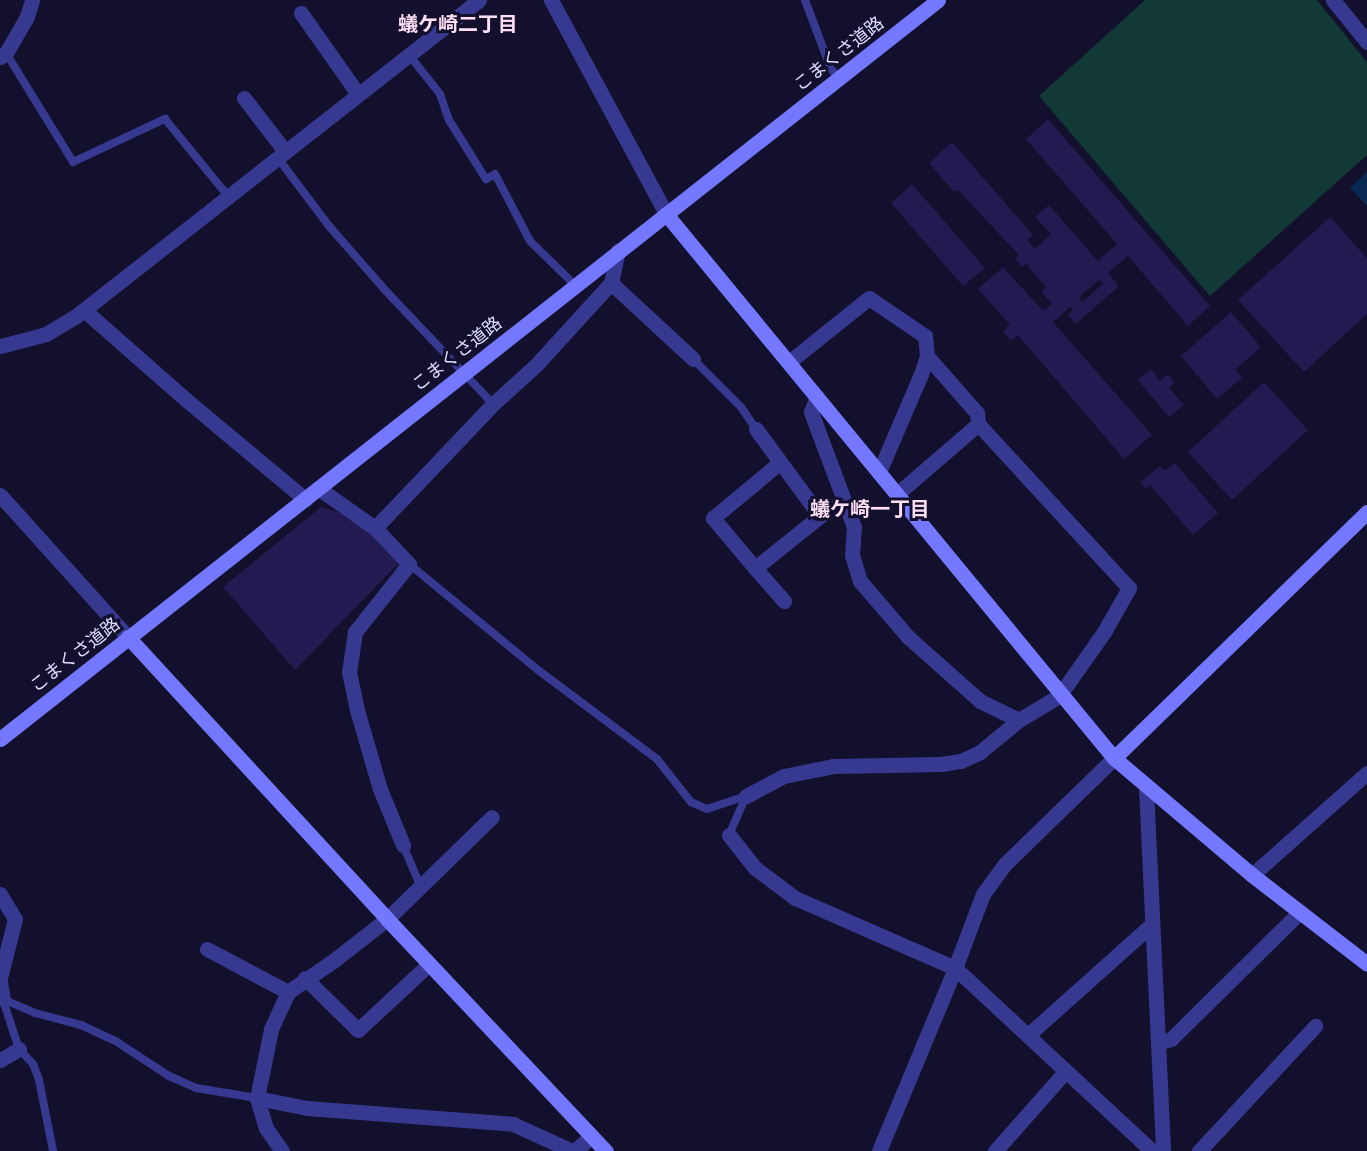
<!DOCTYPE html>
<html>
<head>
<meta charset="utf-8">
<style>
	body { margin:0 }
	#map { position:relative; width:1367px; height:1151px; overflow:hidden; background:#13102e; font-family:"Roboto Condensed","Noto Sans JP",sans-serif }
	div>[style] { position:absolute }
	.green>* { inset:0; background:#123935 }
	.water>* { inset:0; background:#092854 }
	.building>* { inset:0; background:#221a50 }
	.lane>* { height:8px; margin:-4px; padding:0 4px; transform-origin:4px; border-radius:4px; background:#373990 }
	.street>* { height:15px; margin:-7.5px; padding:0 7.5px; transform-origin:7.5px; border-radius:7.5px; background:#373990 }
	.secondary>* { height:15px; margin:-7.5px; padding:0 7.5px; transform-origin:7.5px; border-radius:7.5px; background:#7478ff }
	span { translate:-50% -50%; white-space:nowrap; text-align:center; line-height:1.15; -webkit-text-stroke:6px #13102e; paint-order:stroke }
	.street-label { font-size:18px; color:#dfddff }
	.neighbourhood-label { font-size:20px; color:#ffdff5; font-weight:700 }
</style>
</head>
<body>
<div id="map">
	<div class="green">
		<div style="clip-path:polygon(1145px 0,1317px 0,1367px 62px,1367px 155px,1210px 296px,1039px 96px)"></div>
	</div>
	<div class="water">
		<div style="clip-path:polygon(1367px 172px,1367px 206px,1350px 188px)"></div>
	</div>
	<div class="building">
		<div style="clip-path:polygon(evenodd,1048px 119px,1210px 306px,1188px 326px,1128px 256px,1108px 273px,1119px 286px,1076px 324px,1068px 315px,1073px 310px,1070px 307px,1053px 322px,1152px 435px,1124px 459px,1018px 335px,1011px 341px,1003px 331px,1010px 325px,978px 289px,1003px 267px,1043px 311px,1052px 304px,1041px 291px,1046px 287px,1026px 264px,1022px 267px,1015px 259px,1019px 255px,957px 189px,954px 192px,929px 163px,952px 142px,1033px 235px,1027px 240px,1035px 249px,1051px 234px,1035px 217px,1049px 205px,1098px 261px,1117px 244px,1026px 139px,1048px 119px,1099px 280px,1103px 284px,1082px 302px,1079px 297px,1099px 280px)"></div>
		<div style="clip-path:polygon(912px 184px,985px 268px,963px 286px,891px 203px)"></div>
		<div style="clip-path:polygon(1330px 217px,1367px 258px,1367px 314px,1304px 372px,1238px 300px)"></div>
		<div style="clip-path:polygon(1231px 312px,1261px 347px,1235px 370px,1242px 378px,1217px 399px,1181px 356px)"></div>
		<div style="clip-path:polygon(1151px 369px,1160px 381px,1168px 374px,1175px 383px,1169px 388px,1184px 405px,1169px 417px,1138px 380px)"></div>
		<div style="clip-path:polygon(1264px 382px,1308px 430px,1232px 500px,1188px 452px)"></div>
		<div style="clip-path:polygon(1175px 463px,1218px 513px,1193px 535px,1150px 485px,1146px 489px,1140px 482px,1160px 466px,1164px 471px)"></div>
		<div style="clip-path:polygon(321px 507px,347px 515px,368px 530px,401px 561px,295px 670px,223px 587px)"></div>
	</div>
	<div class="lane">
		<div style="left:805px;top:0;width:74px;rotate:69.4deg"></div>
		<div style="left:831px;top:69px;width:12px;rotate:48deg"></div>
		<div style="left:6px;top:53px;width:128px;rotate:58.4deg"></div>
		<div style="left:73px;top:162px;width:102px;rotate:-25.1deg"></div>
		<div style="left:165px;top:119px;width:99px;rotate:50.7deg"></div>
		<div style="left:409px;top:55px;width:50px;rotate:51.5deg"></div>
		<div style="left:440px;top:94px;width:28px;rotate:71deg"></div>
		<div style="left:449px;top:120px;width:70px;rotate:57.9deg"></div>
		<div style="left:486px;top:179px;width:10px;rotate:-29deg"></div>
		<div style="left:495px;top:174px;width:76px;rotate:62.4deg"></div>
		<div style="left:530px;top:241px;width:63px;rotate:44.4deg"></div>
		<div style="left:277px;top:157px;width:86px;rotate:53deg"></div>
		<div style="left:329px;top:226px;width:85px;rotate:48.8deg"></div>
		<div style="left:385px;top:290px;width:157px;rotate:46.5deg"></div>
		<div style="left:693px;top:359px;width:68px;rotate:45deg"></div>
		<div style="left:741px;top:407px;width:27px;rotate:56deg"></div>
		<div style="left:409px;top:564px;width:167px;rotate:39.4deg"></div>
		<div style="left:538px;top:670px;width:149px;rotate:36.8deg"></div>
		<div style="left:657px;top:759px;width:55px;rotate:51.7deg"></div>
		<div style="left:691px;top:802px;width:17px;rotate:24deg"></div>
		<div style="left:707px;top:809px;width:41px;rotate:-18.4deg"></div>
		<div style="left:729px;top:835px;width:43px;rotate:-66.4deg"></div>
		<div style="left:403px;top:845px;width:43px;rotate:67deg"></div>
		<div style="left:0;top:998px;width:38px;rotate:23deg"></div>
		<div style="left:35px;top:1013px;width:48px;rotate:14.6deg"></div>
		<div style="left:81px;top:1025px;width:40px;rotate:25deg"></div>
		<div style="left:117px;top:1042px;width:62px;rotate:33.2deg"></div>
		<div style="left:169px;top:1076px;width:30px;rotate:24deg"></div>
		<div style="left:196px;top:1088px;width:62px;rotate:9.3deg"></div>
		<div style="left:3px;top:1000px;width:52px;rotate:71.9deg"></div>
		<div style="left:19px;top:1049px;width:21px;rotate:47deg"></div>
		<div style="left:33px;top:1064px;width:17px;rotate:69deg"></div>
		<div style="left:39px;top:1080px;width:72px;rotate:78.8deg"></div>
	</div>
	<div class="street">
		<div style="left:551px;top:0;width:243px;rotate:61.7deg"></div>
		<div style="left:1333px;top:0;width:54px;rotate:51deg"></div>
		<div style="left:301px;top:13px;width:99px;rotate:54.9deg"></div>
		<div style="left:0;top:57px;width:7px;rotate:-34deg"></div>
		<div style="left:6px;top:53px;width:39px;rotate:-60deg"></div>
		<div style="left:26px;top:19px;width:20px;rotate:-72deg"></div>
		<div style="left:244px;top:98px;width:66px;rotate:52.4deg"></div>
		<div style="left:611px;top:283px;width:112px;rotate:42.8deg"></div>
		<div style="left:84px;top:310px;width:133px;rotate:41.3deg"></div>
		<div style="left:184px;top:398px;width:158px;rotate:39.9deg"></div>
		<div style="left:0;top:346px;width:48px;rotate:-14.6deg"></div>
		<div style="left:46px;top:334px;width:35px;rotate:-31deg"></div>
		<div style="left:76px;top:316px;width:512px;rotate:-38.1deg"></div>
		<div style="left:789px;top:362px;width:102px;rotate:-38.7deg"></div>
		<div style="left:869px;top:298px;width:68px;rotate:34.2deg"></div>
		<div style="left:925px;top:336px;width:20px;rotate:84deg"></div>
		<div style="left:927px;top:356px;width:19px;rotate:108deg"></div>
		<div style="left:921px;top:374px;width:107px;rotate:113.2deg"></div>
		<div style="left:817px;top:397px;width:16px;rotate:112deg"></div>
		<div style="left:811px;top:412px;width:123px;rotate:69.5deg"></div>
		<div style="left:854px;top:527px;width:28px;rotate:94deg"></div>
		<div style="left:852px;top:555px;width:27px;rotate:73deg"></div>
		<div style="left:860px;top:581px;width:74px;rotate:49.4deg"></div>
		<div style="left:908px;top:637px;width:96px;rotate:41.6deg"></div>
		<div style="left:980px;top:701px;width:43px;rotate:26deg"></div>
		<div style="left:756px;top:429px;width:108px;rotate:53.7deg"></div>
		<div style="left:820px;top:516px;width:27px;rotate:-33deg"></div>
		<div style="left:779px;top:463px;width:86px;rotate:140.2deg"></div>
		<div style="left:713px;top:518px;width:65px;rotate:50deg"></div>
		<div style="left:755px;top:568px;width:83px;rotate:-38.7deg"></div>
		<div style="left:318px;top:488px;width:70px;rotate:35.1deg"></div>
		<div style="left:375px;top:528px;width:50px;rotate:46.6deg"></div>
		<div style="left:409px;top:564px;width:87px;rotate:128.5deg"></div>
		<div style="left:355px;top:632px;width:40px;rotate:98.5deg"></div>
		<div style="left:349px;top:672px;width:39px;rotate:78deg"></div>
		<div style="left:357px;top:710px;width:82px;rotate:73.8deg"></div>
		<div style="left:380px;top:789px;width:61px;rotate:67.7deg"></div>
		<div style="left:897px;top:494px;width:107px;rotate:-40.8deg"></div>
		<div style="left:0;top:495px;width:191px;rotate:48deg"></div>
		<div style="left:375px;top:528px;width:171px;rotate:-46.4deg"></div>
		<div style="left:493px;top:404px;width:58px;rotate:-42.2deg"></div>
		<div style="left:536px;top:365px;width:111px;rotate:-47.6deg"></div>
		<div style="left:611px;top:283px;width:33px;rotate:-78deg"></div>
		<div style="left:755px;top:568px;width:44px;rotate:48.7deg"></div>
		<div style="left:1146px;top:788px;width:363px;rotate:87.3deg"></div>
		<div style="left:746px;top:796px;width:43px;rotate:-27.8deg"></div>
		<div style="left:784px;top:776px;width:50px;rotate:-11.5deg"></div>
		<div style="left:833px;top:766px;width:108px;rotate:-1.1deg"></div>
		<div style="left:941px;top:764px;width:20px;rotate:-9deg"></div>
		<div style="left:961px;top:761px;width:21px;rotate:-25deg"></div>
		<div style="left:980px;top:752px;width:50px;rotate:-39.4deg"></div>
		<div style="left:1019px;top:720px;width:47px;rotate:-31deg"></div>
		<div style="left:1059px;top:696px;width:78px;rotate:-54.9deg"></div>
		<div style="left:1104px;top:632px;width:51px;rotate:-60.4deg"></div>
		<div style="left:1129px;top:588px;width:223px;rotate:-132.6deg"></div>
		<div style="left:978px;top:424px;width:11px;rotate:-95deg"></div>
		<div style="left:977px;top:413px;width:76px;rotate:-131.3deg"></div>
		<div style="left:729px;top:835px;width:42px;rotate:51.8deg"></div>
		<div style="left:755px;top:868px;width:50px;rotate:36.9deg"></div>
		<div style="left:795px;top:898px;width:175px;rotate:23.6deg"></div>
		<div style="left:955px;top:968px;width:269px;rotate:42.9deg"></div>
		<div style="left:1252px;top:875px;width:154px;rotate:-41.6deg"></div>
		<div style="left:0;top:894px;width:29px;rotate:59deg"></div>
		<div style="left:15px;top:919px;width:61px;rotate:104.3deg"></div>
		<div style="left:207px;top:949px;width:92px;rotate:28deg"></div>
		<div style="left:305px;top:978px;width:74px;rotate:44.5deg"></div>
		<div style="left:358px;top:1030px;width:97px;rotate:-42.9deg"></div>
		<div style="left:0;top:982px;width:17px;rotate:80deg"></div>
		<div style="left:1028px;top:1035px;width:166px;rotate:-41.8deg"></div>
		<div style="left:1158px;top:1043px;width:14px;rotate:-17deg"></div>
		<div style="left:1171px;top:1039px;width:181px;rotate:-44.6deg"></div>
		<div style="left:0;top:1060px;width:22px;rotate:-30deg"></div>
		<div style="left:257px;top:1098px;width:51px;rotate:11.3deg"></div>
		<div style="left:307px;top:1108px;width:207px;rotate:4.4deg"></div>
		<div style="left:513px;top:1124px;width:65px;rotate:24.6deg"></div>
		<div style="left:282px;top:1151px;width:28px;rotate:-125deg"></div>
		<div style="left:266px;top:1128px;width:31px;rotate:-107deg"></div>
		<div style="left:257px;top:1098px;width:70px;rotate:-78.5deg"></div>
		<div style="left:271px;top:1029px;width:41px;rotate:-65.3deg"></div>
		<div style="left:288px;top:992px;width:55px;rotate:-34.6deg"></div>
		<div style="left:333px;top:961px;width:68px;rotate:-37.9deg"></div>
		<div style="left:387px;top:919px;width:146px;rotate:-44.2deg"></div>
		<div style="left:574px;top:1151px;width:23px;rotate:-40deg"></div>
		<div style="left:879px;top:1151px;width:198px;rotate:-67.4deg"></div>
		<div style="left:955px;top:968px;width:79px;rotate:-69.3deg"></div>
		<div style="left:983px;top:894px;width:36px;rotate:-54deg"></div>
		<div style="left:1004px;top:865px;width:153px;rotate:-44.2deg"></div>
		<div style="left:995px;top:1151px;width:106px;rotate:-48.5deg"></div>
		<div style="left:1199px;top:1151px;width:171px;rotate:-47.1deg"></div>
	</div>
	<div class="secondary">
		<div style="left:666px;top:214px;width:705px;rotate:50.53deg"></div>
		<div style="left:1114px;top:758px;width:181px;rotate:40.3deg"></div>
		<div style="left:1252px;top:875px;width:145px;rotate:37.7deg"></div>
		<div style="left:128px;top:637px;width:383px;rotate:47.4deg"></div>
		<div style="left:387px;top:919px;width:319px;rotate:46.7deg"></div>
		<div style="left:0;top:739px;width:1194px;rotate:-38.23deg"></div>
		<div style="left:1114px;top:758px;width:353px;rotate:-44.2deg"></div>
	</div>
	<div class="street-label">
		<span style="left:839px;top:54px;rotate:-38deg">こまくさ道路</span>
		<span style="left:457px;top:354px;rotate:-38deg">こまくさ道路</span>
		<span style="left:75px;top:655px;rotate:-38deg">こまくさ道路</span>
	</div>
	<div class="neighbourhood-label">
		<span style="left:458px;top:24px">蟻ケ崎二丁目</span>
		<span style="left:870px;top:509px">蟻ケ崎一丁目</span>
	</div>
</div>
</body>
</html>
